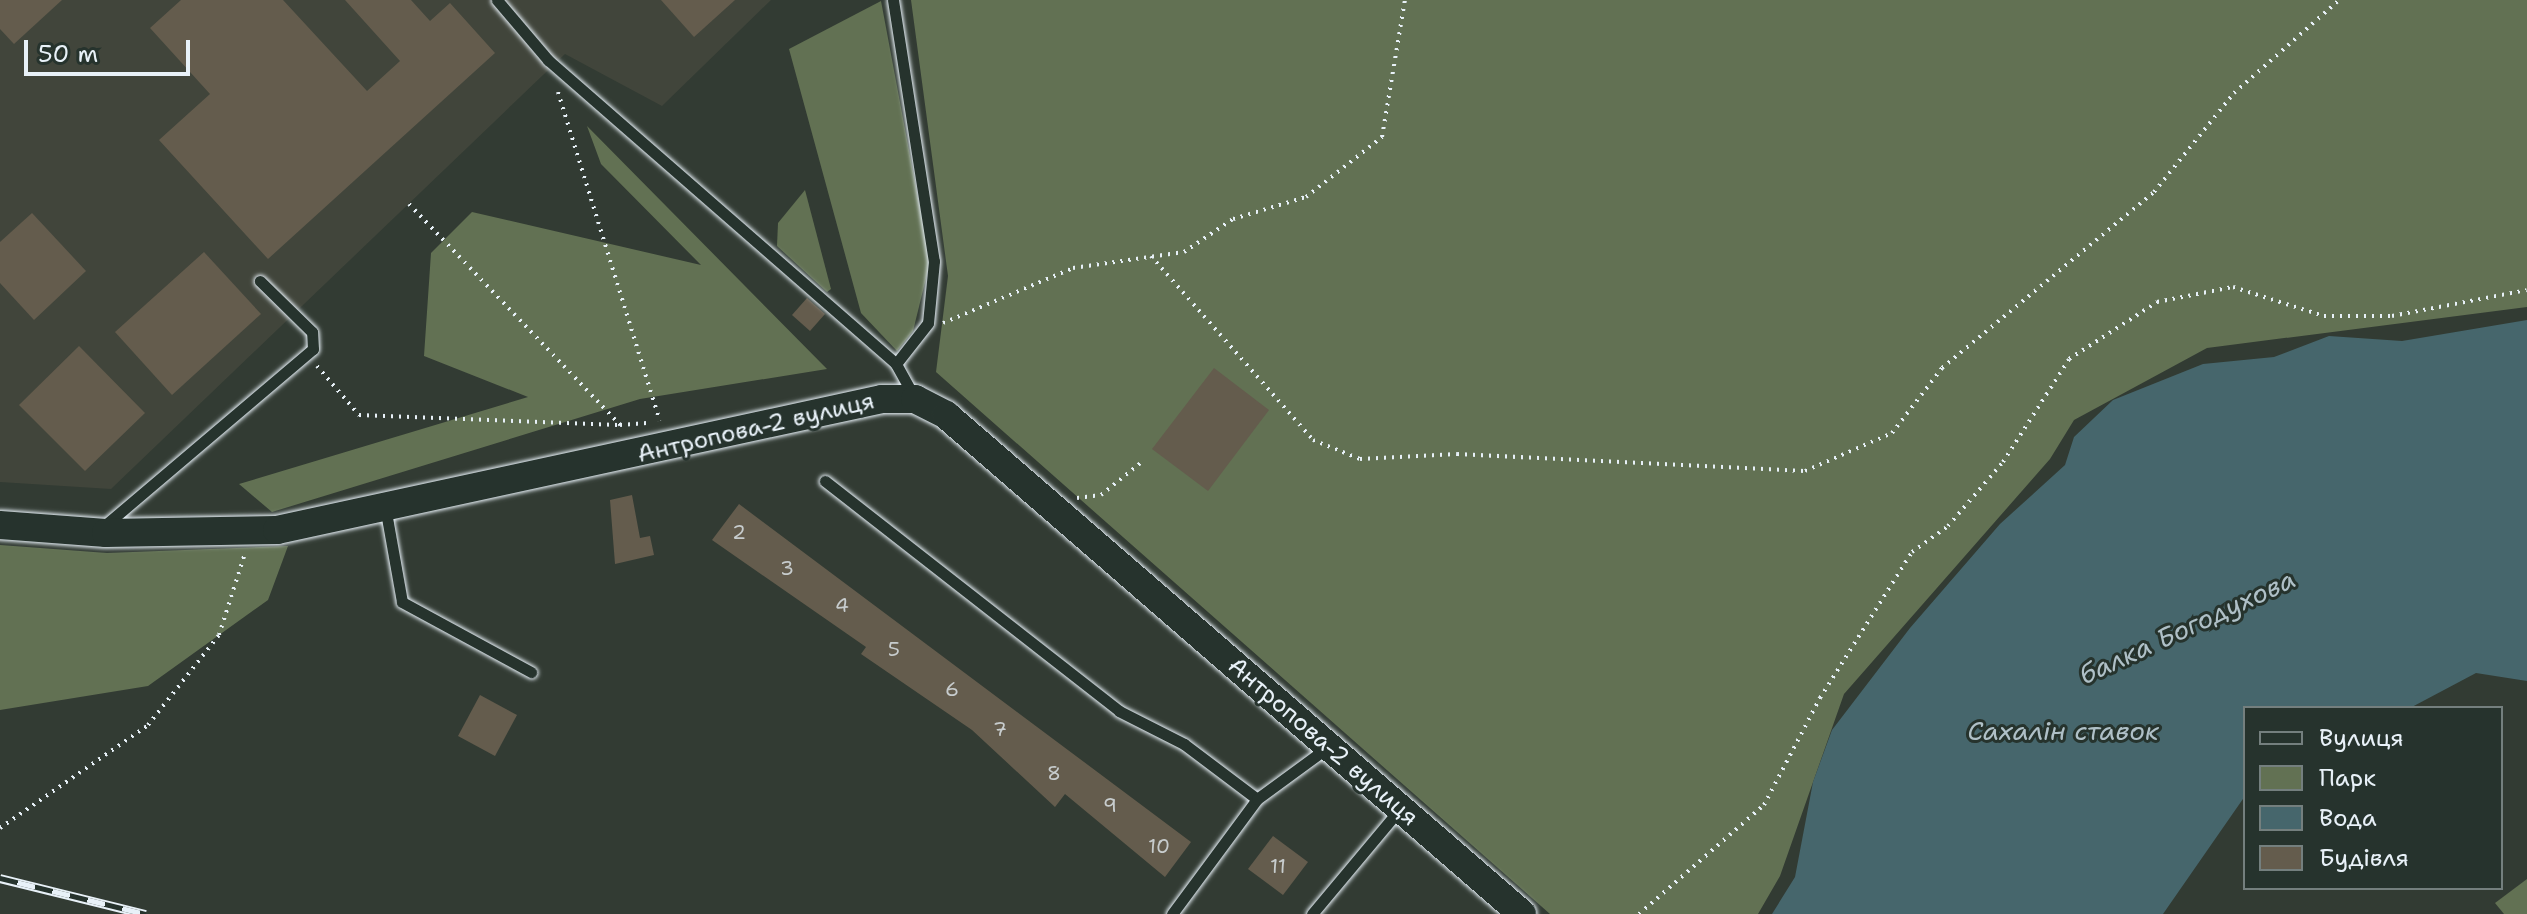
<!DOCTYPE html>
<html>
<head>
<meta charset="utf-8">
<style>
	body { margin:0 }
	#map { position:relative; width:2527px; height:914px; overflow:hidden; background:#323b33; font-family:"Shantell Sans",sans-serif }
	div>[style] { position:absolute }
	.built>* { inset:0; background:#41453b }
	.green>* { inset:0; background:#627153 }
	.water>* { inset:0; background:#46666c }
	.building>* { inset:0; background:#645c4d }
	.path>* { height:4px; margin-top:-2px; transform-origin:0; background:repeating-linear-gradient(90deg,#e8f1f8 0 2px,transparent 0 8px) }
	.roads { filter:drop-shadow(0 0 2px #e8f1f8) drop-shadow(0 0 2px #e8f1f8) }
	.service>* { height:11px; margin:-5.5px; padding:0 5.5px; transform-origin:5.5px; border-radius:5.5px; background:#26332d }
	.tertiary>* { height:28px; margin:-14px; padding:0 14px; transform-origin:14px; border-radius:14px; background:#26332d }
	.rail>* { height:9px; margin-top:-4.5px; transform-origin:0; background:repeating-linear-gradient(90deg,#26332d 0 18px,#e8f1f8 0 36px); box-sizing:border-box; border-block:2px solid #e8f1f8 }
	span { translate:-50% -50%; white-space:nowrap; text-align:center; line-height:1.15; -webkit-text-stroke:6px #26332d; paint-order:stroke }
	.number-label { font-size:20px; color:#c7cccd }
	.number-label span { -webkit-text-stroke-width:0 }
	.street-label { font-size:24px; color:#e8f1f8 }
	.water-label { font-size:26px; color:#afc0c7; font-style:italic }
	.legend { position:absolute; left:2243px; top:706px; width:260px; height:184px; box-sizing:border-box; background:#26332d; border:2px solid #747f7e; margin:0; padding:10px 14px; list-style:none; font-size:24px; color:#e8f1f8 }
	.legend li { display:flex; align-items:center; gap:16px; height:40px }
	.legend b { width:40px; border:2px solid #747f7e }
	.scale { position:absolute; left:24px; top:40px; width:166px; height:36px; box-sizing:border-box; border:4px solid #e8f1f8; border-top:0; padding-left:10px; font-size:24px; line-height:28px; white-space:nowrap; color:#e8f1f8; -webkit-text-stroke:6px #26332d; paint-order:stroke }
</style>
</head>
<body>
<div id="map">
	<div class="built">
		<div style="clip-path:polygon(0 0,771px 0,662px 106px,565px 54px,111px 489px,0 482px)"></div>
	</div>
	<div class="green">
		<div style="clip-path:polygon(911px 0,2527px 0,2527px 307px,2207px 348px,2074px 420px,2050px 459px,1844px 694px,1780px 876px,1758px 914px,1550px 914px,936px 372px,948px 276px)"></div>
		<div style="clip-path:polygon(881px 1px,930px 262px,913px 331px,897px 351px,861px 313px,789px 49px)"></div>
		<div style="clip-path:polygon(587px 126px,827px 369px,640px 399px,272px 512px,239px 484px,528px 397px,424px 356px,431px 253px,472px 212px,701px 265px,601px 164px)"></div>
		<div style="clip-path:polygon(805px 190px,831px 289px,827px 292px,777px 246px,778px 223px)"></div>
		<div style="clip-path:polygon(0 545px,107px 553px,288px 546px,268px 600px,148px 686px,0 710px)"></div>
		<div style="clip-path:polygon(2527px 879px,2527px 914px,2504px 914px,2495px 903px)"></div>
	</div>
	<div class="water">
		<div style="clip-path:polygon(2527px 320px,2527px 681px,2476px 673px,2410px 708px,2245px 708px,2245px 796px,2163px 914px,1772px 914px,1795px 877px,1813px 782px,1832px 730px,1910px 628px,2000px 524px,2065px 465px,2074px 437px,2113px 400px,2203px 364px,2274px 357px,2329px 336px,2402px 341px)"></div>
	</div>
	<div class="building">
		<div style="clip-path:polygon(0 0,62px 0,14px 44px,0 29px)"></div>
		<div style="clip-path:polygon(181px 0,283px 0,367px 91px,400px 61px,345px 0,411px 0,430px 21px,450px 3px,495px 53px,268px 259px,159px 140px,210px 94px,150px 28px)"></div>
		<div style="clip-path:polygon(661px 0,735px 0,694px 37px)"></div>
		<div style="clip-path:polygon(32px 213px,86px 271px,34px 320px,0 283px,0 242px)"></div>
		<div style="clip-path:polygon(204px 252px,261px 314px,172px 395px,115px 332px)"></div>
		<div style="clip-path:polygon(807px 298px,825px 314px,810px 331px,792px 315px)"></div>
		<div style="clip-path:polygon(79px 346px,145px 413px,85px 471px,19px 405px)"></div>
		<div style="clip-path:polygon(1214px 368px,1269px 410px,1208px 491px,1152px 449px)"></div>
		<div style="clip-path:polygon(632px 495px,640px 538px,650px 536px,654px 555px,615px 564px,610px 500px)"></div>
		<div style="clip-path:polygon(739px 504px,1191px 842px,1165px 877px,1065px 794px,1055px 807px,972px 730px,861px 654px,866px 647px,712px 540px)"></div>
		<div style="clip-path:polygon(480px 695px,517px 715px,495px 756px,458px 736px)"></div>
		<div style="clip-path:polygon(1273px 836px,1308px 862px,1283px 895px,1248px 869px)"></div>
	</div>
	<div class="path">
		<div style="left:558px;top:92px;width:344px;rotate:72.8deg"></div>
		<div style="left:409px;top:204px;width:306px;rotate:46.3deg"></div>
		<div style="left:620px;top:425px;width:27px;rotate:-4deg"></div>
		<div style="left:1151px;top:256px;width:245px;rotate:48.6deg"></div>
		<div style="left:1313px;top:440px;width:51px;rotate:22deg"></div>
		<div style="left:1360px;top:459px;width:97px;rotate:-3deg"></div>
		<div style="left:1457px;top:454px;width:348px;rotate:2.8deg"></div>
		<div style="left:1805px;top:471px;width:95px;rotate:-23.6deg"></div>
		<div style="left:1892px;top:433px;width:82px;rotate:-52.4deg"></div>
		<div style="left:1942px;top:368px;width:276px;rotate:-39.7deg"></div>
		<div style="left:2154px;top:192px;width:127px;rotate:-51.1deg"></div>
		<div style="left:2234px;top:93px;width:140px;rotate:-41.5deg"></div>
		<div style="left:943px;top:323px;width:141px;rotate:-22.9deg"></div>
		<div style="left:1073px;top:268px;width:112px;rotate:-8.2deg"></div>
		<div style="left:1184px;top:252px;width:59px;rotate:-34deg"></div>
		<div style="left:1233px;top:219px;width:76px;rotate:-16.8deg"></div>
		<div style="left:1306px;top:197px;width:97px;rotate:-38.3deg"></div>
		<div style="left:1382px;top:137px;width:139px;rotate:-80.5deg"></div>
		<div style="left:317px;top:366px;width:65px;rotate:49.4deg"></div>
		<div style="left:359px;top:415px;width:259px;rotate:2.2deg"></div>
		<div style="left:1077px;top:498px;width:24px;rotate:-7deg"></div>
		<div style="left:1101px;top:495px;width:54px;rotate:-39deg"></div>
		<div style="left:0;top:828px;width:180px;rotate:-34.8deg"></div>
		<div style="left:148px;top:725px;width:115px;rotate:-51.7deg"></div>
		<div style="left:219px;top:635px;width:86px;rotate:-72.4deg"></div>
		<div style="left:1639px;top:914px;width:166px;rotate:-41.1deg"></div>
		<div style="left:1764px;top:805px;width:121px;rotate:-62.4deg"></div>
		<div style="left:1820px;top:698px;width:173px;rotate:-57.8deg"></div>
		<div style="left:1912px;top:552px;width:44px;rotate:-35.8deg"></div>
		<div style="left:1948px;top:526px;width:84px;rotate:-49.3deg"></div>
		<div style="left:2003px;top:462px;width:122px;rotate:-57.3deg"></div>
		<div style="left:2069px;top:359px;width:105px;rotate:-32.9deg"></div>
		<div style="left:2157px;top:302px;width:77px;rotate:-11.2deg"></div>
		<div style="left:2233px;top:287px;width:96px;rotate:17.7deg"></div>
		<div style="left:2324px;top:316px;width:68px"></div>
		<div style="left:2392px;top:316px;width:137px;rotate:-10.9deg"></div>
	</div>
	<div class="roads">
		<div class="service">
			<div style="left:497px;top:0;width:79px;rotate:49.6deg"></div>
			<div style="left:548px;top:60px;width:462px;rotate:41.1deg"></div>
			<div style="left:896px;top:364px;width:39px;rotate:61deg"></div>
			<div style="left:893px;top:0;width:264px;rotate:81.1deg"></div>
			<div style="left:934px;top:261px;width:62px;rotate:95.5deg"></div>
			<div style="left:928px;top:323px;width:52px;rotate:128deg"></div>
			<div style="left:825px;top:481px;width:373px;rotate:38deg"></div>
			<div style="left:1119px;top:711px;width:73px;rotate:26.9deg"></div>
			<div style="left:1184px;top:744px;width:91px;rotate:37deg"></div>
			<div style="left:386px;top:512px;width:91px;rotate:79.9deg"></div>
			<div style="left:402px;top:602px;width:147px;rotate:28.5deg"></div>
			<div style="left:103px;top:527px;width:275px;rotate:-40.3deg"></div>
			<div style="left:313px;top:349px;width:17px;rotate:-93deg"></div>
			<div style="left:312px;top:332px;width:73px;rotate:-135.6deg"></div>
			<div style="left:1172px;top:914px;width:143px;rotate:-53.5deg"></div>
			<div style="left:1257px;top:799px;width:88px;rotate:-36.2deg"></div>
			<div style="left:1312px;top:914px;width:136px;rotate:-50.1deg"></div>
		</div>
		<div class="tertiary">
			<div style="left:0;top:525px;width:106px;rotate:4.3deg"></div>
			<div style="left:106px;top:533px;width:171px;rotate:-1deg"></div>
			<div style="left:277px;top:530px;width:619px;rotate:-12.22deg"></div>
			<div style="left:882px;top:399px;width:33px"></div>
			<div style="left:915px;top:399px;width:35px;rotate:27deg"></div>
			<div style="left:946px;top:415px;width:762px;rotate:40.9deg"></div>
		</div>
	</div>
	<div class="rail">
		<div style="left:0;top:878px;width:150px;rotate:13.9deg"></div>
	</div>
	<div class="number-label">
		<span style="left:739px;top:532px">2</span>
		<span style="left:787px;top:568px">3</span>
		<span style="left:842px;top:605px">4</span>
		<span style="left:894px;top:649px">5</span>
		<span style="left:952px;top:689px">6</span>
		<span style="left:1000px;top:729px">7</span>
		<span style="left:1054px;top:773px">8</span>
		<span style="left:1110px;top:805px">9</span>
		<span style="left:1159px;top:846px">10</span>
		<span style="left:1278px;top:866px">11</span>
	</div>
	<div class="street-label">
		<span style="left:756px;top:428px;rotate:-13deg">Антропова-2 вулиця</span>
		<span style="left:1323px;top:742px;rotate:41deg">Антропова-2 вулиця</span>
	</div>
	<div class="water-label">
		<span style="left:2187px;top:627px;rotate:-25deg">балка Богодухова</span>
		<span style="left:2063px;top:731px">Сахалін ставок</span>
	</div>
	<ul class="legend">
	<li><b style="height:10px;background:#26332d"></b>Вулиця</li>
	<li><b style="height:22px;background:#627153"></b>Парк</li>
	<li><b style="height:22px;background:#46666c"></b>Вода</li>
	<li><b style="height:22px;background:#645c4d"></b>Будівля</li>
	</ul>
	<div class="scale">50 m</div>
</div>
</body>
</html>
